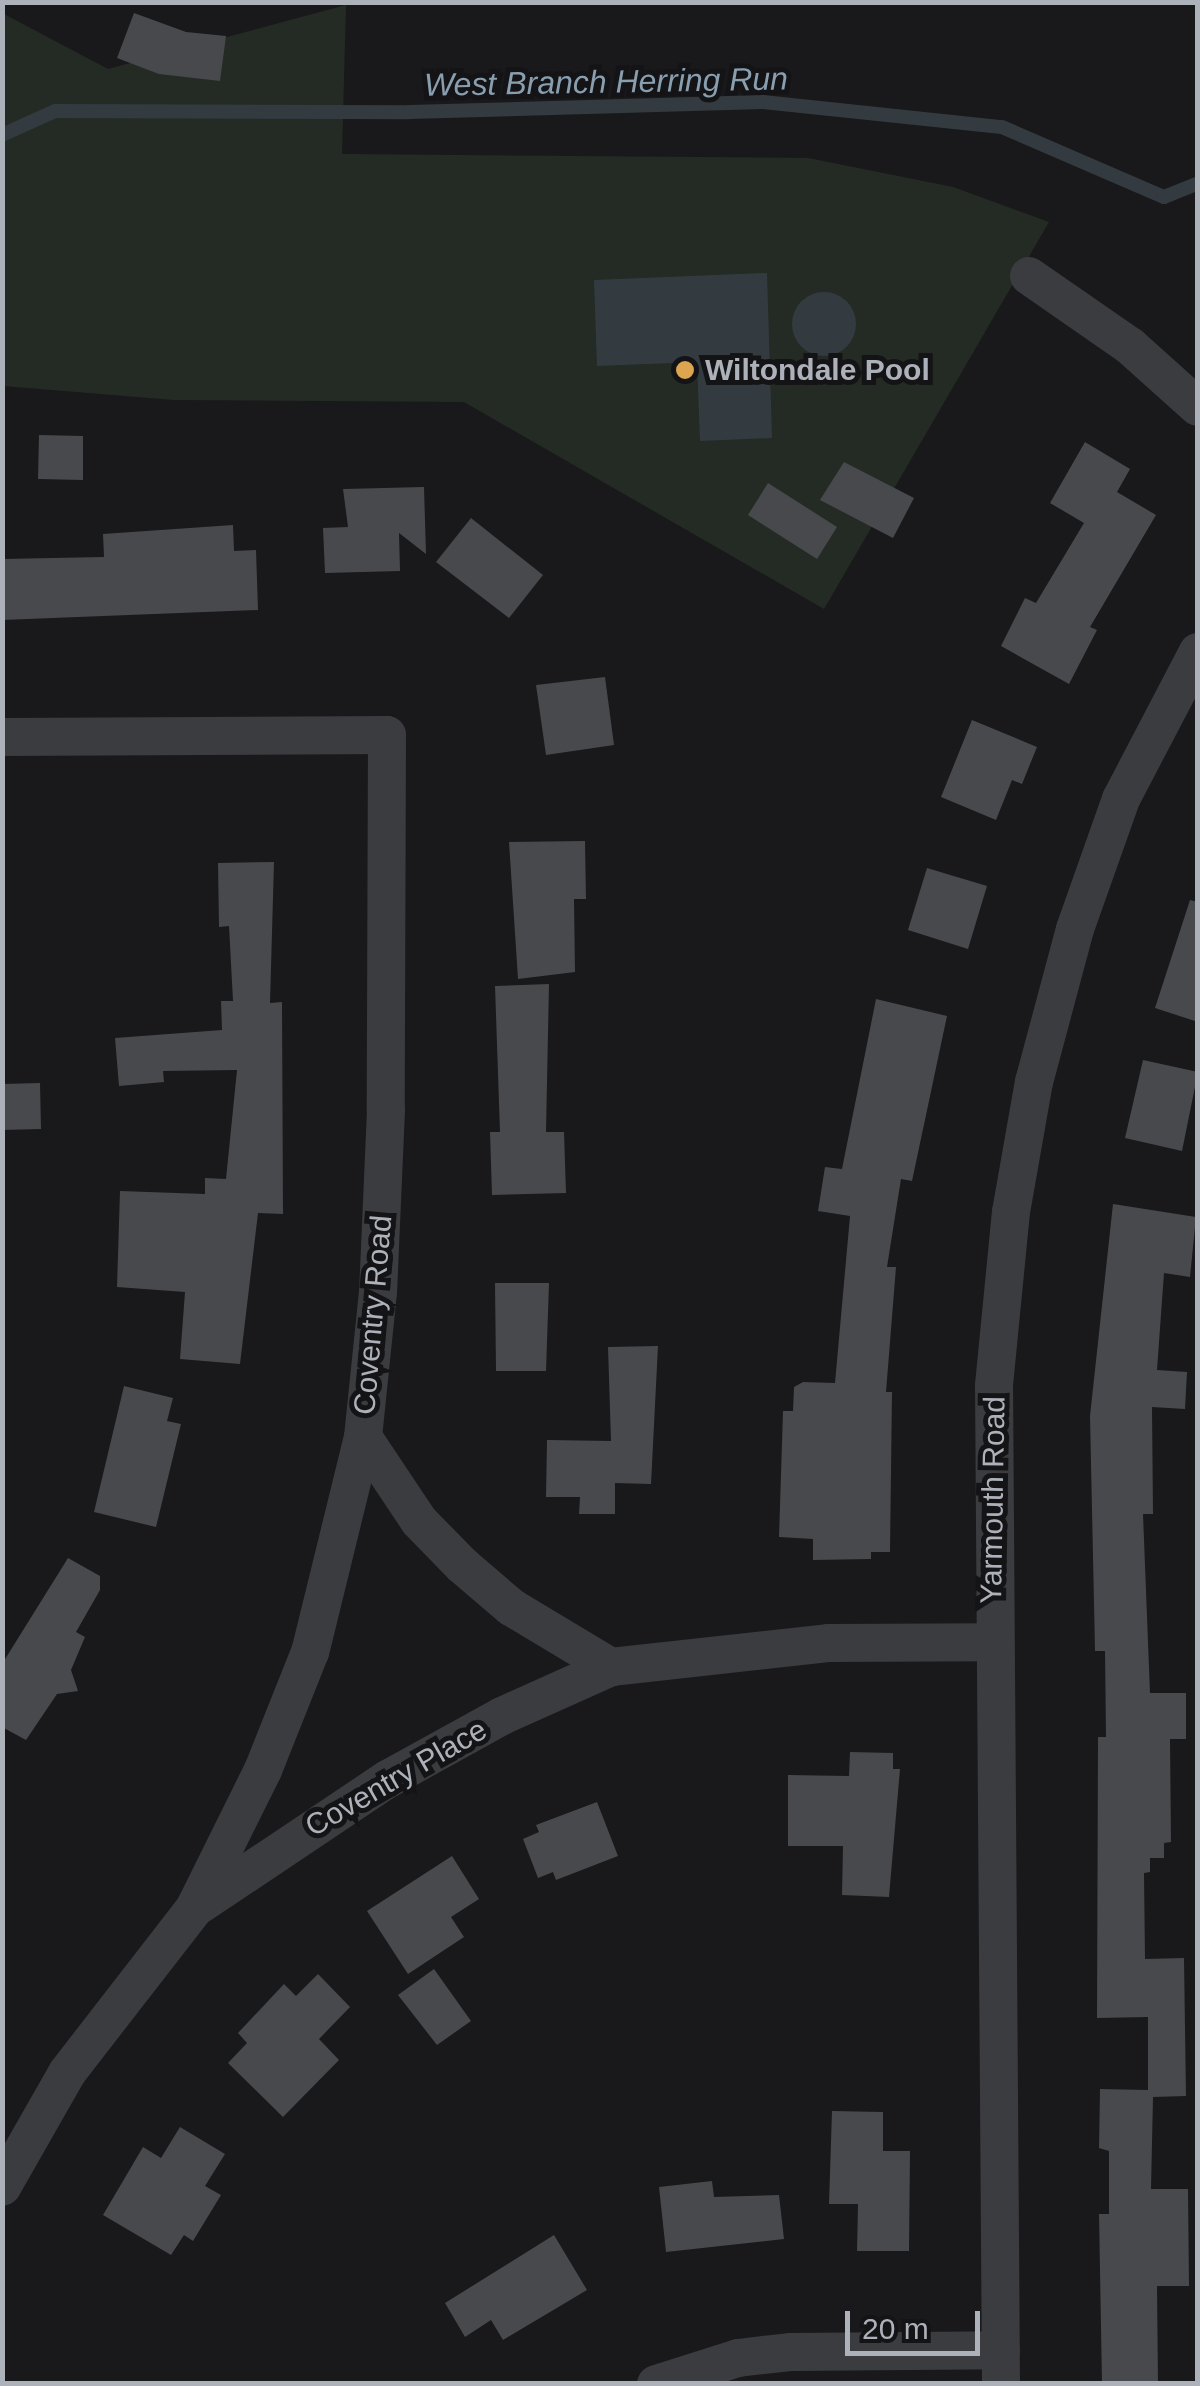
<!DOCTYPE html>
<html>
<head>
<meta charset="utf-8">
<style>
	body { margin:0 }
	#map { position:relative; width:1200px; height:2386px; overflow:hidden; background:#19191b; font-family:Helvetica,sans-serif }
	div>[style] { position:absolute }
	.green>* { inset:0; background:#242b24 }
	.water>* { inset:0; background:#333b40 }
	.round { border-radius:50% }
	.stream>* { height:14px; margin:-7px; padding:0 7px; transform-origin:7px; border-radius:7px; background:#333b40 }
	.building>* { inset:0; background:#48494d }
	.minor>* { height:38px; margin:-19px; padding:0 19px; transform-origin:19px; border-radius:19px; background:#3b3c40 }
	.dots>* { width:28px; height:28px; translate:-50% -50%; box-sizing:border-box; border:5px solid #141416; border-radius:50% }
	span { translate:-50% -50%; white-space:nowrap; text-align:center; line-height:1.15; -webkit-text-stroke:10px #141416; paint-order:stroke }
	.poi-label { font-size:30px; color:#adb1b9; font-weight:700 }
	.left { translate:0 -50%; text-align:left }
	.street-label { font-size:30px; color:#adb1b9 }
	.water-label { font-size:32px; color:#899faf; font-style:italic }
	.frame { position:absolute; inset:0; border:5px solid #adb1b9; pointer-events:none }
	.scale { position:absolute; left:845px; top:2311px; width:135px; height:45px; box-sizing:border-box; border:5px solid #adb1b9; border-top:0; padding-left:12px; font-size:30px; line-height:35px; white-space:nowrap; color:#adb1b9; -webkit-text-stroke:8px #141416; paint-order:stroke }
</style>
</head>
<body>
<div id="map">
	<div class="green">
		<div style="clip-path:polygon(346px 5px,342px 154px,808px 158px,953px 187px,1049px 222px,824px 609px,464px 402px,174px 400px,3px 386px,2px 13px,108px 69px)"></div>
	</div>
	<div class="water">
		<div style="clip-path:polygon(767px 273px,772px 438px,700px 441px,697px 362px,597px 366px,594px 280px)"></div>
		<div class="round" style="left:792px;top:292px;width:64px;height:64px"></div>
	</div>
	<div class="stream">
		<div style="left:2px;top:135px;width:58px;rotate:-24.4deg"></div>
		<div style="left:55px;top:111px;width:354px;rotate:0.2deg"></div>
		<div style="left:409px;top:112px;width:354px;rotate:-1.6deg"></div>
		<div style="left:763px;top:102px;width:240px;rotate:6deg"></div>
		<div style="left:1002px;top:127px;width:176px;rotate:23.4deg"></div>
		<div style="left:1164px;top:197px;width:37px;rotate:-22deg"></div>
	</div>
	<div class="building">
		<div style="clip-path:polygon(134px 13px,186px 32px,226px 36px,220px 81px,159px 74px,117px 58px)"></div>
		<div style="clip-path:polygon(39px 435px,83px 436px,83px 480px,38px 479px)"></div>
		<div style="clip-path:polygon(1085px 442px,1130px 469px,1117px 492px,1156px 515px,1090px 627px,1097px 630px,1069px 684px,1001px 646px,1025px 598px,1036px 603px,1084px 523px,1050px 503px)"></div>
		<div style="clip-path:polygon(844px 462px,914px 498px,893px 538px,820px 500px)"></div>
		<div style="clip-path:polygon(768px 483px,837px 527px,817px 559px,748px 515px)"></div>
		<div style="clip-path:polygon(424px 487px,426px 554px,399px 533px,400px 571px,325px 573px,323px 528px,348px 527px,343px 489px)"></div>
		<div style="clip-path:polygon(471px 518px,543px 575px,509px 618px,436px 562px)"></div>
		<div style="clip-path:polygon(233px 525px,234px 551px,256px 550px,258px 610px,2px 620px,2px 559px,104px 557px,103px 534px)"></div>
		<div style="clip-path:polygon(605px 677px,614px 745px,546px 755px,536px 685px)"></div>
		<div style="clip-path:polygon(972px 720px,1037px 747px,1022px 784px,1012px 780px,996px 820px,941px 797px)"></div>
		<div style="clip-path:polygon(585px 841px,586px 899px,574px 899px,575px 972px,518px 979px,509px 842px)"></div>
		<div style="clip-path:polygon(274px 862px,270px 1003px,282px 1002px,283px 1214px,258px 1213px,240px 1364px,180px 1359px,185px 1292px,117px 1287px,120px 1191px,205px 1194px,205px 1178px,226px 1179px,237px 1070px,163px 1071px,164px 1082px,119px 1086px,115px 1038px,222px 1030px,221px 1001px,233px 1001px,229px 926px,219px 927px,218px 863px)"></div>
		<div style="clip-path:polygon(927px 868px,987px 886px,968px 949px,908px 930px)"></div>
		<div style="clip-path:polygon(1190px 900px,1198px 902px,1198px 1022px,1155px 1008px)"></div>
		<div style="clip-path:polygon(549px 984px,546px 1132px,564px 1132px,566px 1193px,492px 1195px,490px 1132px,500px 1132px,495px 986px)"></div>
		<div style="clip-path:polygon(876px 999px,947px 1016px,912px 1181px,901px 1179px,887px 1267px,896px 1267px,886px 1392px,892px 1392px,890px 1552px,871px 1552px,871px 1559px,813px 1560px,813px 1539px,779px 1537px,783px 1411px,793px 1411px,794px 1387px,803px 1382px,835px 1383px,850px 1216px,818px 1211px,825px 1167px,842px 1169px)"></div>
		<div style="clip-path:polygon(1143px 1060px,1198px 1072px,1182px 1151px,1125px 1138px)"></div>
		<div style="clip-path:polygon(40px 1083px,41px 1129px,2px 1130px,2px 1084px)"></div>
		<div style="clip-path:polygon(1113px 1204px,1196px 1217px,1190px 1277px,1164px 1273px,1157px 1370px,1187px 1372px,1185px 1409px,1152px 1407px,1153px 1514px,1143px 1514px,1150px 1693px,1186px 1693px,1186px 1739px,1170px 1739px,1171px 1842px,1164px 1843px,1164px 1858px,1150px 1858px,1150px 1872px,1144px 1873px,1145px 1959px,1184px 1958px,1186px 2096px,1153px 2097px,1151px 2189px,1188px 2189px,1189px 2286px,1157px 2286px,1158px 2384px,1102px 2384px,1099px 2214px,1109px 2214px,1109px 2151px,1099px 2148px,1100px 2089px,1148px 2090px,1148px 2017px,1097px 2018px,1098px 1737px,1106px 1737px,1105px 1651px,1095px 1651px,1090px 1416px)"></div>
		<div style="clip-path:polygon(495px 1283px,549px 1283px,546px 1371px,496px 1371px)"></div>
		<div style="clip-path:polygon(658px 1346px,651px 1484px,615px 1483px,615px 1514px,579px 1514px,580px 1497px,546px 1497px,547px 1440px,611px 1441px,608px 1347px)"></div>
		<div style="clip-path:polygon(124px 1386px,173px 1398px,167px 1421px,181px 1424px,156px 1527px,94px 1512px)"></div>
		<div style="clip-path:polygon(68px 1558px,100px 1576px,100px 1590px,76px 1632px,85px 1637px,71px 1670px,78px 1691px,57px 1694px,26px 1740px,2px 1727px,2px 1664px)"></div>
		<div style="clip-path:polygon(850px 1752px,893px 1753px,893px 1769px,900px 1769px,889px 1897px,842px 1895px,843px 1846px,788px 1846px,788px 1775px,849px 1776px)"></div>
		<div style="clip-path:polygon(597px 1802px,618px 1856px,556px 1880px,553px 1872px,538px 1878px,523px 1839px,539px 1832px,536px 1825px)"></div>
		<div style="clip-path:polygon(452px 1856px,479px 1899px,451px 1917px,464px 1937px,408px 1974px,367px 1911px)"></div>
		<div style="clip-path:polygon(434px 1969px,471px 2021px,437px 2045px,398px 1995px)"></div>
		<div style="clip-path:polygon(318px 1974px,350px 2007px,319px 2039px,339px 2060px,283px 2117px,228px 2063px,247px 2043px,238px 2033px,284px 1984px,296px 1996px)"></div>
		<div style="clip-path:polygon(832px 2111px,883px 2112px,883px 2151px,910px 2151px,909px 2251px,857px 2251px,858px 2204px,829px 2204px)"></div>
		<div style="clip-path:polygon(180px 2127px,225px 2154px,205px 2186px,221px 2195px,193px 2241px,184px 2235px,171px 2255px,103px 2215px,143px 2147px,161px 2158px)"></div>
		<div style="clip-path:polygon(712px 2181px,714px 2197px,779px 2195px,784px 2239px,666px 2252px,659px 2187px)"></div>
		<div style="clip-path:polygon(554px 2235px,587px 2290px,503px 2340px,491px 2320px,465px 2337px,445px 2303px)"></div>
	</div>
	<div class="minor">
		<div style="left:1029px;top:276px;width:123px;rotate:34.7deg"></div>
		<div style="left:1130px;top:346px;width:91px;rotate:41.9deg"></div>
		<div style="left:2px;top:737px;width:385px;rotate:-0.3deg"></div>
		<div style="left:387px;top:735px;width:375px;rotate:90.2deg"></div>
		<div style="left:386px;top:1110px;width:182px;rotate:92.5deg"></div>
		<div style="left:378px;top:1292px;width:146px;rotate:95.9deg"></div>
		<div style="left:363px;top:1437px;width:221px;rotate:103.8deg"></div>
		<div style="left:310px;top:1652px;width:127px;rotate:111.7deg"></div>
		<div style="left:263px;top:1770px;width:155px;rotate:116.4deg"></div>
		<div style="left:194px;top:1909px;width:207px;rotate:127.8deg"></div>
		<div style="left:67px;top:2073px;width:131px;rotate:119.7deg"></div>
		<div style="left:363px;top:1437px;width:101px;rotate:56.3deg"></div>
		<div style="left:419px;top:1521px;width:62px;rotate:45.7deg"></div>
		<div style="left:462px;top:1565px;width:65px;rotate:40.6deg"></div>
		<div style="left:511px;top:1607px;width:117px;rotate:31deg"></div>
		<div style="left:201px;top:1904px;width:225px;rotate:-33.8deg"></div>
		<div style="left:388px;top:1779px;width:130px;rotate:-28.9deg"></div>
		<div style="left:502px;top:1716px;width:120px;rotate:-24.2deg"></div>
		<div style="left:611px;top:1667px;width:218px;rotate:-6.3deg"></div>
		<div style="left:828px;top:1643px;width:164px;rotate:-0.3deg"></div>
		<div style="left:656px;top:2384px;width:86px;rotate:-17.6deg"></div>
		<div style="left:738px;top:2358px;width:52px;rotate:-6.6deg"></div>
		<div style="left:790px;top:2352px;width:211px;rotate:-0.5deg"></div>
		<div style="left:1001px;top:2384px;width:999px;rotate:-90.4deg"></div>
		<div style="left:994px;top:1385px;width:174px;rotate:-84.4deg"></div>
		<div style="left:1011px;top:1212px;width:132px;rotate:-80deg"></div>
		<div style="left:1034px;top:1082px;width:158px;rotate:-75deg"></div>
		<div style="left:1075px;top:929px;width:138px;rotate:-70.5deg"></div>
		<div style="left:1121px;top:799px;width:166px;rotate:-62.4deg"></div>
	</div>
	<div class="dots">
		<div style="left:685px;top:370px;background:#dca650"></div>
	</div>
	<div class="poi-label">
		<span class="left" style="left:705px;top:370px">Wiltondale Pool</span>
	</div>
	<div class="street-label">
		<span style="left:373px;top:1315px;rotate:-85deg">Coventry Road</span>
		<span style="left:993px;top:1500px;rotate:-89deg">Yarmouth Road</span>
		<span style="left:396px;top:1778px;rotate:-30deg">Coventry Place</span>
	</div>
	<div class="water-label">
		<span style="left:606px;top:82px;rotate:-1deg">West Branch Herring Run</span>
	</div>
	<div class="frame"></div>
	<div class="scale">20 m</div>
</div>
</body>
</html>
